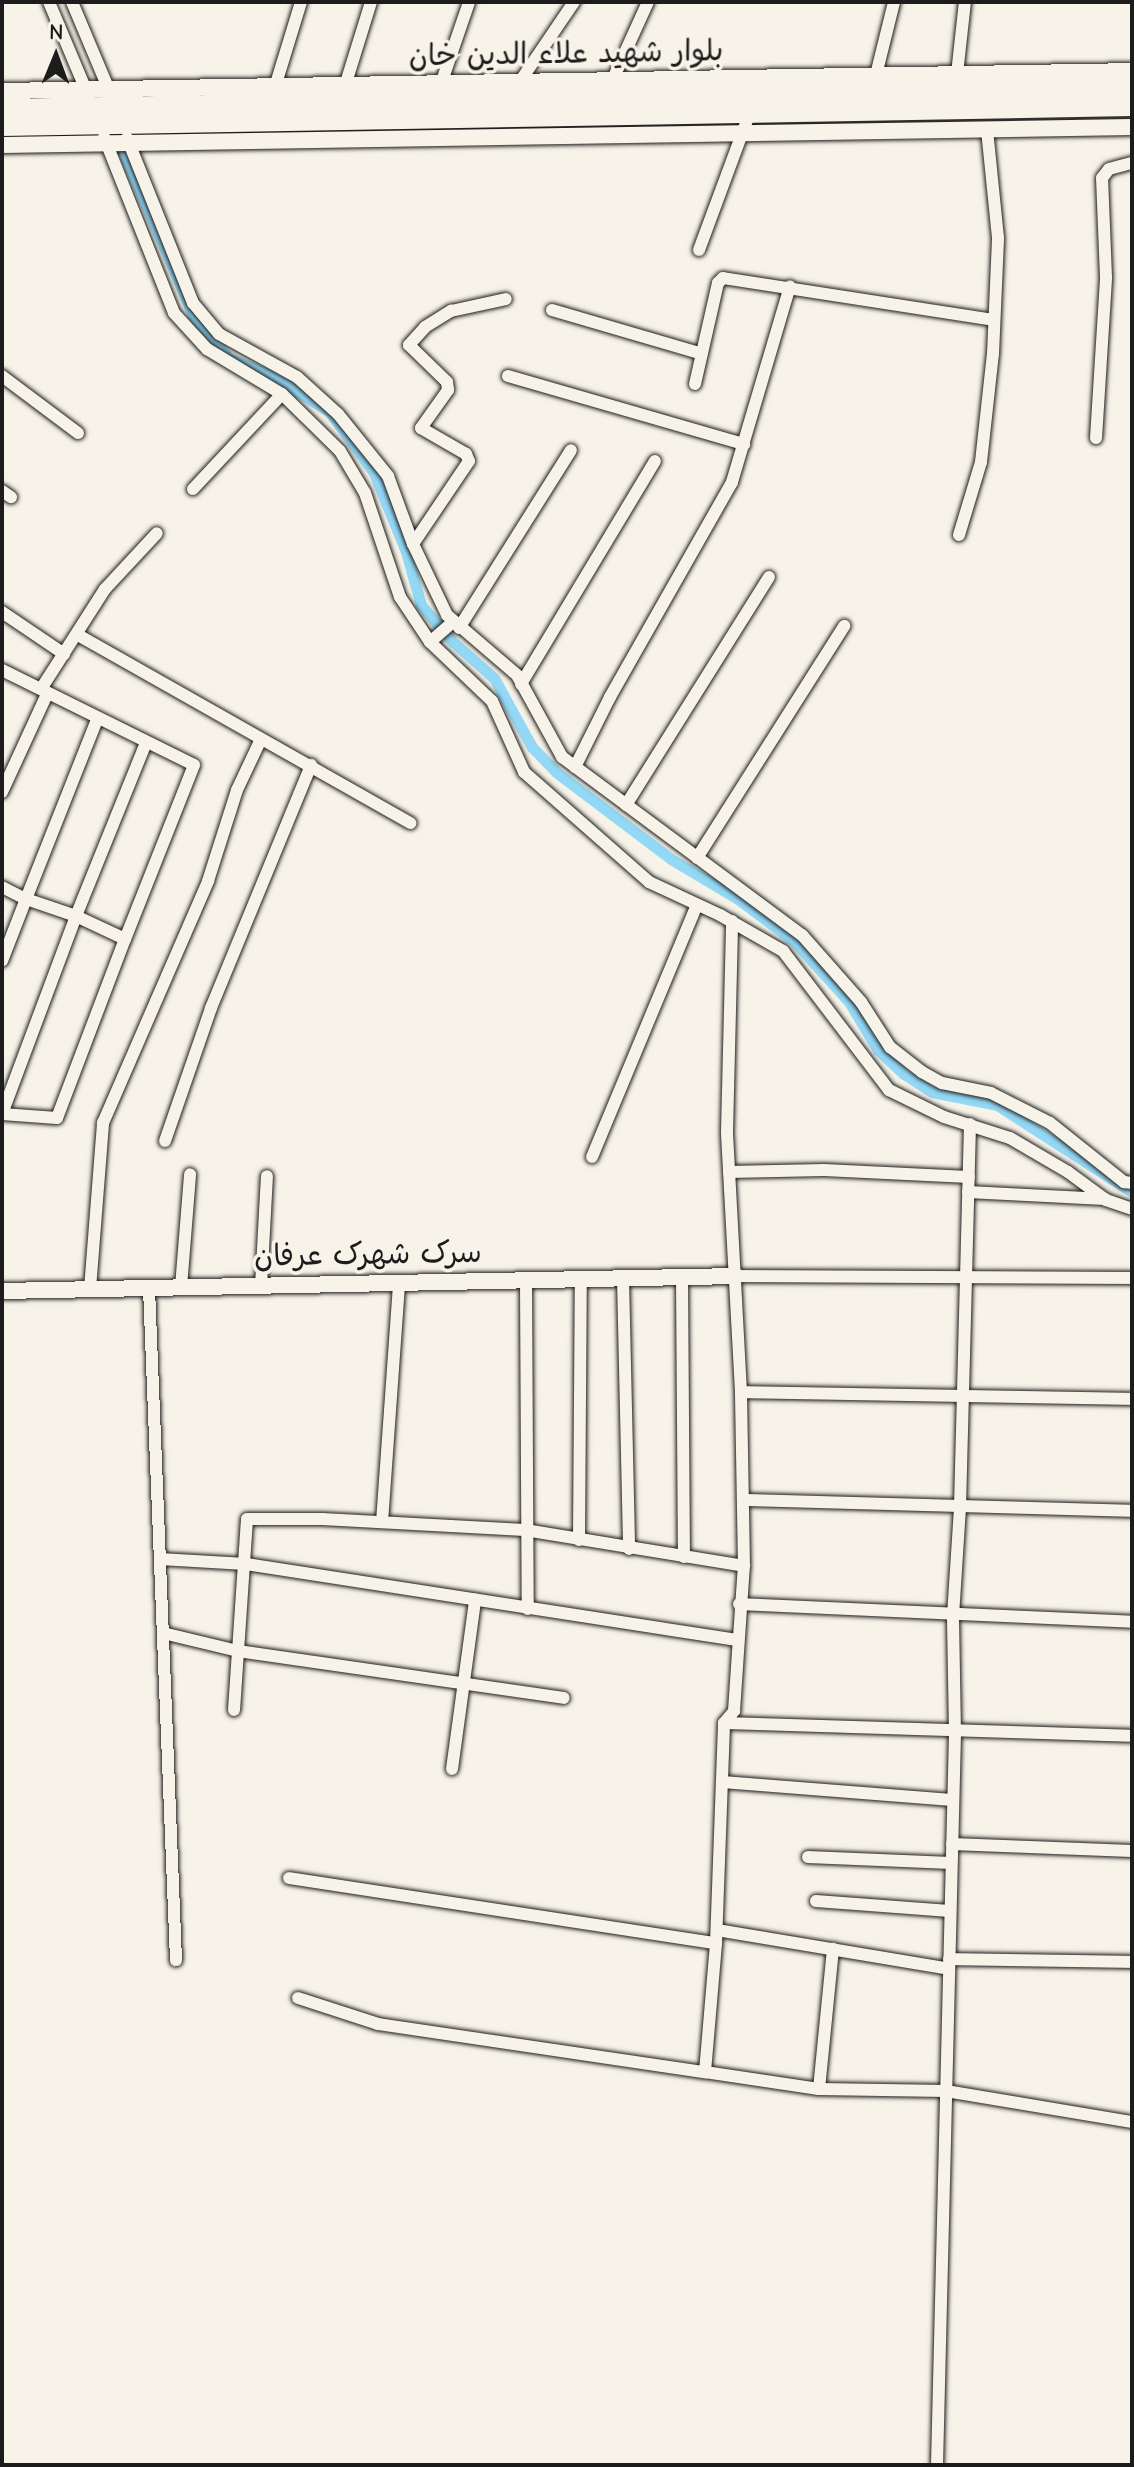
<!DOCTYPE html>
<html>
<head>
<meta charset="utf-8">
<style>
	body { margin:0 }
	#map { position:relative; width:1134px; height:2467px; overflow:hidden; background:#f7f3e8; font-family:"Comic Neue","Playpen Sans Arabic",sans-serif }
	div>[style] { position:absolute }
	.canal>* { height:11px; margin:-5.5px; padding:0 5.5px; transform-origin:5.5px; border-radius:5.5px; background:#93d8f5 }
	.roads { filter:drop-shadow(0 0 2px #1c1c1c) drop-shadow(0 0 2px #1c1c1c) }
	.minor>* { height:12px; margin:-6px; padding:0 6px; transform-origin:6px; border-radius:6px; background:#f7f3e8 }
	.tertiary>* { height:16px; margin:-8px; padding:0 8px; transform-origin:8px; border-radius:8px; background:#f7f3e8 }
	.trunk>* { height:22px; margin:-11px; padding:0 11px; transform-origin:11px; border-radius:11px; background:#f7f3e8 }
	span { translate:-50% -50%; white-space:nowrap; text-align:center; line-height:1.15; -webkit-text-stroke:7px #f7f3e8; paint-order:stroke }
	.street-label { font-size:30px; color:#1c1c1c }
	.frame { position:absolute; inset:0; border:4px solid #1c1c1c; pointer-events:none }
	.north { position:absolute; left:16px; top:16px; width:80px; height:80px; -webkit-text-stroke:6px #f7f3e8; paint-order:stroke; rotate:1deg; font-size:22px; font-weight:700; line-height:32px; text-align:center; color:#1c1c1c }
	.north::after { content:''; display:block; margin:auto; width:28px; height:36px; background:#1c1c1c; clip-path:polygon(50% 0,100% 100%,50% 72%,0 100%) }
</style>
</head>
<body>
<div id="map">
	<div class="canal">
		<div style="left:117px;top:137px;width:199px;rotate:66.9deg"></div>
		<div style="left:195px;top:320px;width:51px;rotate:48.2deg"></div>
		<div style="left:229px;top:358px;width:44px;rotate:22.5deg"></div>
		<div style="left:270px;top:375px;width:69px;rotate:31.4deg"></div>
		<div style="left:329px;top:411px;width:77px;rotate:54deg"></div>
		<div style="left:374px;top:473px;width:85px;rotate:67.9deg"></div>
		<div style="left:406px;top:552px;width:55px;rotate:74.2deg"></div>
		<div style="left:421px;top:605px;width:46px;rotate:49.4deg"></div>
		<div style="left:451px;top:640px;width:57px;rotate:41.5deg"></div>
		<div style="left:494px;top:678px;width:79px;rotate:61.2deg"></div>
		<div style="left:532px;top:747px;width:35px;rotate:46deg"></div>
		<div style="left:556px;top:772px;width:144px;rotate:37.1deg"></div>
		<div style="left:671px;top:859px;width:78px;rotate:30.8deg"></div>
		<div style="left:738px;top:899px;width:71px;rotate:37deg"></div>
		<div style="left:795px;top:942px;width:81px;rotate:48deg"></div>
		<div style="left:849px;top:1002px;width:56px;rotate:58.9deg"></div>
		<div style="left:878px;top:1050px;width:35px;rotate:43deg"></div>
		<div style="left:904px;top:1074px;width:33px;rotate:33deg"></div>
		<div style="left:932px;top:1092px;width:66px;rotate:11.3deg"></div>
		<div style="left:997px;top:1105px;width:161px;rotate:32.8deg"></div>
	</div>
	<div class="roads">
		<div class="minor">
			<div style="left:49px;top:2px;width:103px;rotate:67.2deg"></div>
			<div style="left:72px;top:2px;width:101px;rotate:67.2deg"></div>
			<div style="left:957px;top:74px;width:72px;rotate:-83.7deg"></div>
			<div style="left:876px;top:75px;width:75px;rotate:-76.1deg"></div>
			<div style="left:612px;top:81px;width:87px;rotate:-65.5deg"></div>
			<div style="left:519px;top:83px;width:98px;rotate:-55.8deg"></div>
			<div style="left:441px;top:84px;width:87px;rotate:-71.1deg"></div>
			<div style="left:345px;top:86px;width:88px;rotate:-72.8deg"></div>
			<div style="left:275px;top:87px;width:89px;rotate:-73deg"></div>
			<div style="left:104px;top:137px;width:189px;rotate:68.3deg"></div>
			<div style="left:174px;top:313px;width:49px;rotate:47.5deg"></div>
			<div style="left:207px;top:349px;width:87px;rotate:31deg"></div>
			<div style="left:282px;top:394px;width:81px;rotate:44.5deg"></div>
			<div style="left:340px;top:451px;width:49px;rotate:59.2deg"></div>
			<div style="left:365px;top:493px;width:110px;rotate:71.4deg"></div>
			<div style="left:400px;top:597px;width:54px;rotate:56.3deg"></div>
			<div style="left:430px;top:642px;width:86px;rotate:43.6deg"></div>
			<div style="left:492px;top:701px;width:78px;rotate:65.7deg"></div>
			<div style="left:524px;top:772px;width:167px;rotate:41.3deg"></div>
			<div style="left:649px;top:882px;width:78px;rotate:24.9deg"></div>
			<div style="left:720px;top:915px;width:73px;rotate:29.7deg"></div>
			<div style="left:783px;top:951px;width:175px;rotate:52.7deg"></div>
			<div style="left:889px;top:1090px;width:61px;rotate:26.1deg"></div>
			<div style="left:944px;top:1117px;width:69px;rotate:17.7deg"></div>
			<div style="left:1010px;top:1138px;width:67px;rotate:30.4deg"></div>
			<div style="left:1068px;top:1172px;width:47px;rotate:36.4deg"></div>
			<div style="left:1106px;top:1200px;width:28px;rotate:19deg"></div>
			<div style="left:127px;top:138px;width:178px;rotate:68.2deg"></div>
			<div style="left:193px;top:303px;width:40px;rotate:50deg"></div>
			<div style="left:219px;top:334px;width:89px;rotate:28.9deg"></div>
			<div style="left:297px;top:377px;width:55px;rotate:42.1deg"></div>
			<div style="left:338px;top:414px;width:80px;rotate:51.1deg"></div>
			<div style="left:388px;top:476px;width:72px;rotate:69.8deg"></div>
			<div style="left:413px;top:544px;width:79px;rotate:64.4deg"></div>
			<div style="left:447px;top:615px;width:92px;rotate:40.6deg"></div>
			<div style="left:517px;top:675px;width:94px;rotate:61.2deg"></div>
			<div style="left:562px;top:757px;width:299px;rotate:36.6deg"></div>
			<div style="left:802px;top:935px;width:89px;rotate:48.6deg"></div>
			<div style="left:861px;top:1002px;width:54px;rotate:57.2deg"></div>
			<div style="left:890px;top:1047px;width:41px;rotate:38deg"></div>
			<div style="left:922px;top:1072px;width:23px;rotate:29deg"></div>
			<div style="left:942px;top:1083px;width:50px;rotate:11.5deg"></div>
			<div style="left:991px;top:1093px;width:66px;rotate:27deg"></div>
			<div style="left:1050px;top:1123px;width:95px;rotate:38.6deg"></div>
			<div style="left:1124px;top:1182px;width:8px;rotate:7deg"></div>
			<div style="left:699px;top:250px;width:147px;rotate:-69.7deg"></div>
			<div style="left:552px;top:310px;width:156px;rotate:16.3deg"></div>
			<div style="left:2px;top:376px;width:95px;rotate:36.9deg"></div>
			<div style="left:508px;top:376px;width:246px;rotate:16.1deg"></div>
			<div style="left:695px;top:384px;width:104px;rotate:-77.2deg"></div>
			<div style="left:718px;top:283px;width:7px;rotate:-45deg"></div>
			<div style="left:723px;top:278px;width:274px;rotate:8.8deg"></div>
			<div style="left:1096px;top:438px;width:161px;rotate:-86.4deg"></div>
			<div style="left:1106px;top:277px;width:99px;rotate:-92.3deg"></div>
			<div style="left:1102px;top:178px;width:11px;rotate:-52deg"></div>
			<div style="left:1109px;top:169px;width:24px;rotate:-15deg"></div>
			<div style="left:193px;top:489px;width:130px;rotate:-46.9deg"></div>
			<div style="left:2px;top:491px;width:11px;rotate:34deg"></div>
			<div style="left:959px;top:535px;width:76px;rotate:-73.2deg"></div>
			<div style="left:981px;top:462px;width:109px;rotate:-83.7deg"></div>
			<div style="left:993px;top:354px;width:116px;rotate:-87.5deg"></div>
			<div style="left:998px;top:238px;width:110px;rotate:-95.8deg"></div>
			<div style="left:413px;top:544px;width:100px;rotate:-56deg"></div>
			<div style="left:469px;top:461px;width:8px;rotate:-113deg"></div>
			<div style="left:466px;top:454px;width:52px;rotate:-150deg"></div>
			<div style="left:421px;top:428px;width:47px;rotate:-54.6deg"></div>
			<div style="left:448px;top:390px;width:8px;rotate:-97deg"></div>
			<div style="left:447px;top:382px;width:53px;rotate:-135.8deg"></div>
			<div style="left:409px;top:345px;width:24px;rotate:-48deg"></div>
			<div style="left:425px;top:327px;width:31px;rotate:-32deg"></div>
			<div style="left:451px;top:311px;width:56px;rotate:-12.3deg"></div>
			<div style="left:2px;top:612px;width:75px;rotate:34.1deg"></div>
			<div style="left:459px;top:628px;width:210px;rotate:-57.8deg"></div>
			<div style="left:78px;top:635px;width:382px;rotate:29.5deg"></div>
			<div style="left:430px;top:642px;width:30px;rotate:-41deg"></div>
			<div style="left:2px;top:670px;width:214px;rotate:26.3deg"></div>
			<div style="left:194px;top:765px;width:187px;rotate:111.6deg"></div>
			<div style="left:521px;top:684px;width:260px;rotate:-59deg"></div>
			<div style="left:41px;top:689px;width:119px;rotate:-57.4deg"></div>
			<div style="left:105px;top:589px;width:76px;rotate:-47.1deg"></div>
			<div style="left:575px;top:767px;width:78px;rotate:-63.4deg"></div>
			<div style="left:610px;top:697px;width:247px;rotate:-60.4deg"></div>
			<div style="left:732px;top:482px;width:204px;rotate:-73.5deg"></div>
			<div style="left:2px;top:792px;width:108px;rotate:-65.3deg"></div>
			<div style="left:626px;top:805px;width:269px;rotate:-57.9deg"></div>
			<div style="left:697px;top:858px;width:275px;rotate:-57.6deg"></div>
			<div style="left:2px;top:887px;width:27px;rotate:27deg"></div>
			<div style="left:26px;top:899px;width:66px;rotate:111.2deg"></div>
			<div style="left:2px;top:1114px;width:55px;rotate:4.2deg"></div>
			<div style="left:57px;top:1118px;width:191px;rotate:-69.2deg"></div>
			<div style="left:125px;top:939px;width:54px;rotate:-154.9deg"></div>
			<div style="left:76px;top:916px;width:187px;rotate:-68deg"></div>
			<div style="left:2px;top:1114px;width:211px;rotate:-69.5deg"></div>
			<div style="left:76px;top:916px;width:53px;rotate:-161.2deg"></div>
			<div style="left:26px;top:899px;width:193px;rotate:-68.4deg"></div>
			<div style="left:165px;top:1141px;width:141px;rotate:-70.9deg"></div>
			<div style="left:211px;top:1008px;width:263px;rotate:-67.6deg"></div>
			<div style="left:592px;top:1157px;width:273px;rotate:-67.4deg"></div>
			<div style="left:729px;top:1172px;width:95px;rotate:-1.2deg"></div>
			<div style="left:824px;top:1170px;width:145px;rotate:2.8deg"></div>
			<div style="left:968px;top:1192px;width:137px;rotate:2.9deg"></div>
			<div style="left:736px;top:1276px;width:396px;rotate:0.3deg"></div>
			<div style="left:682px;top:1277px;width:280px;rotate:89.6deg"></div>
			<div style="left:623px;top:1278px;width:271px;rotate:88.7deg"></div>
			<div style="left:526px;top:1280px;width:329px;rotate:89.7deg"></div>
			<div style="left:261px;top:1286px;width:110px;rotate:-86.9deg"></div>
			<div style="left:181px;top:1287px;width:113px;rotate:-85.4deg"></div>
			<div style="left:149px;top:1288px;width:673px;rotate:87.7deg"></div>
			<div style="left:90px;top:1289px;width:167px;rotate:-85.5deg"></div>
			<div style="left:103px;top:1123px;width:264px;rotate:-66.5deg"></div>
			<div style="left:208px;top:881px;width:96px;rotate:-72.3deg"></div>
			<div style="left:237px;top:790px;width:56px;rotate:-64.8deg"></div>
			<div style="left:741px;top:1392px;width:391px;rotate:1deg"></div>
			<div style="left:744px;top:1500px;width:388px;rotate:1.6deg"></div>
			<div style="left:382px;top:1522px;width:240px;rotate:-85.9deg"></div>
			<div style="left:579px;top:1540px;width:261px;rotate:-89.6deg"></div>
			<div style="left:160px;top:1559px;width:86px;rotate:3.3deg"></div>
			<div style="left:246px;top:1564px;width:497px;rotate:8.8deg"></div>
			<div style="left:739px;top:1604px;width:393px;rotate:2.6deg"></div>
			<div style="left:163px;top:1633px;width:77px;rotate:13.5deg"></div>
			<div style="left:238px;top:1651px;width:329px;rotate:8.2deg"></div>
			<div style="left:234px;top:1710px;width:191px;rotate:-86.1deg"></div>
			<div style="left:247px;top:1519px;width:75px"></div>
			<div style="left:322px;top:1519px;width:203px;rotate:3.1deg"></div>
			<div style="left:525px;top:1530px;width:222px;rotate:9.3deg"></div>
			<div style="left:724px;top:1723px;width:408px;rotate:1.8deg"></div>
			<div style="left:452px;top:1769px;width:171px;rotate:-82.2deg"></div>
			<div style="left:722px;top:1782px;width:231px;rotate:4.5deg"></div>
			<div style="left:952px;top:1844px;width:180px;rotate:2.2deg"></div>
			<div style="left:808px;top:1857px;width:143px;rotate:2.4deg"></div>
			<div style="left:289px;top:1878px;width:432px;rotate:8.7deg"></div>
			<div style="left:816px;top:1901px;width:134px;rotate:4.3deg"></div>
			<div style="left:717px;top:1930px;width:235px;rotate:9.5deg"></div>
			<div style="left:949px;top:1959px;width:183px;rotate:0.9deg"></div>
			<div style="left:298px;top:1998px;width:84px;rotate:18deg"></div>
			<div style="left:378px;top:2024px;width:331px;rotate:8.4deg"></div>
			<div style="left:705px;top:2072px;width:115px;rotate:8.5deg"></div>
			<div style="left:819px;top:2089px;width:127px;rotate:0.9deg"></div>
			<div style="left:946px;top:2091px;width:189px;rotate:9.5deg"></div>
			<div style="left:705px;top:2072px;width:129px;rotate:-85.1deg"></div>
			<div style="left:716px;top:1943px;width:220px;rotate:-87.9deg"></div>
			<div style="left:724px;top:1723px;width:16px;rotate:-50deg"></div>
			<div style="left:734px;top:1711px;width:145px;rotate:-86.1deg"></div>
			<div style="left:744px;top:1566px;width:174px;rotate:-91deg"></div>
			<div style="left:741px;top:1392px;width:260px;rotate:-93.1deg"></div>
			<div style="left:727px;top:1132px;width:211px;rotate:-88.6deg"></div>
			<div style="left:819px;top:2089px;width:141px;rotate:-84.3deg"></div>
			<div style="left:937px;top:2465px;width:732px;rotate:-88.59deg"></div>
			<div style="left:955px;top:1733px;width:117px;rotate:-91deg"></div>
			<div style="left:953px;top:1616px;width:109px;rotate:-86.3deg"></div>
			<div style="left:960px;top:1507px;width:383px;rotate:-88.5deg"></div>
		</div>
		<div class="tertiary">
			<div style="left:2px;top:91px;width:1130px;rotate:-1.01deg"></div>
			<div style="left:2px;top:145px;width:1130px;rotate:-0.91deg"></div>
			<div style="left:2px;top:1291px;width:734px;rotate:-1.17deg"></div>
		</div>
		<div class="trunk">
			<div style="left:2px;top:110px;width:1130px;rotate:-1.12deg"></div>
			<div style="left:2px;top:125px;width:1130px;rotate:-1.01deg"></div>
		</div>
	</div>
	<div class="street-label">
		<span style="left:566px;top:54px;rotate:-1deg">بلوار شهید علاء الدین خان</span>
		<span style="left:368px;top:1255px;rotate:-1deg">سرک شهرک عرفان</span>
	</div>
	<div class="frame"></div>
	<div class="north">N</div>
</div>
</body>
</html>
